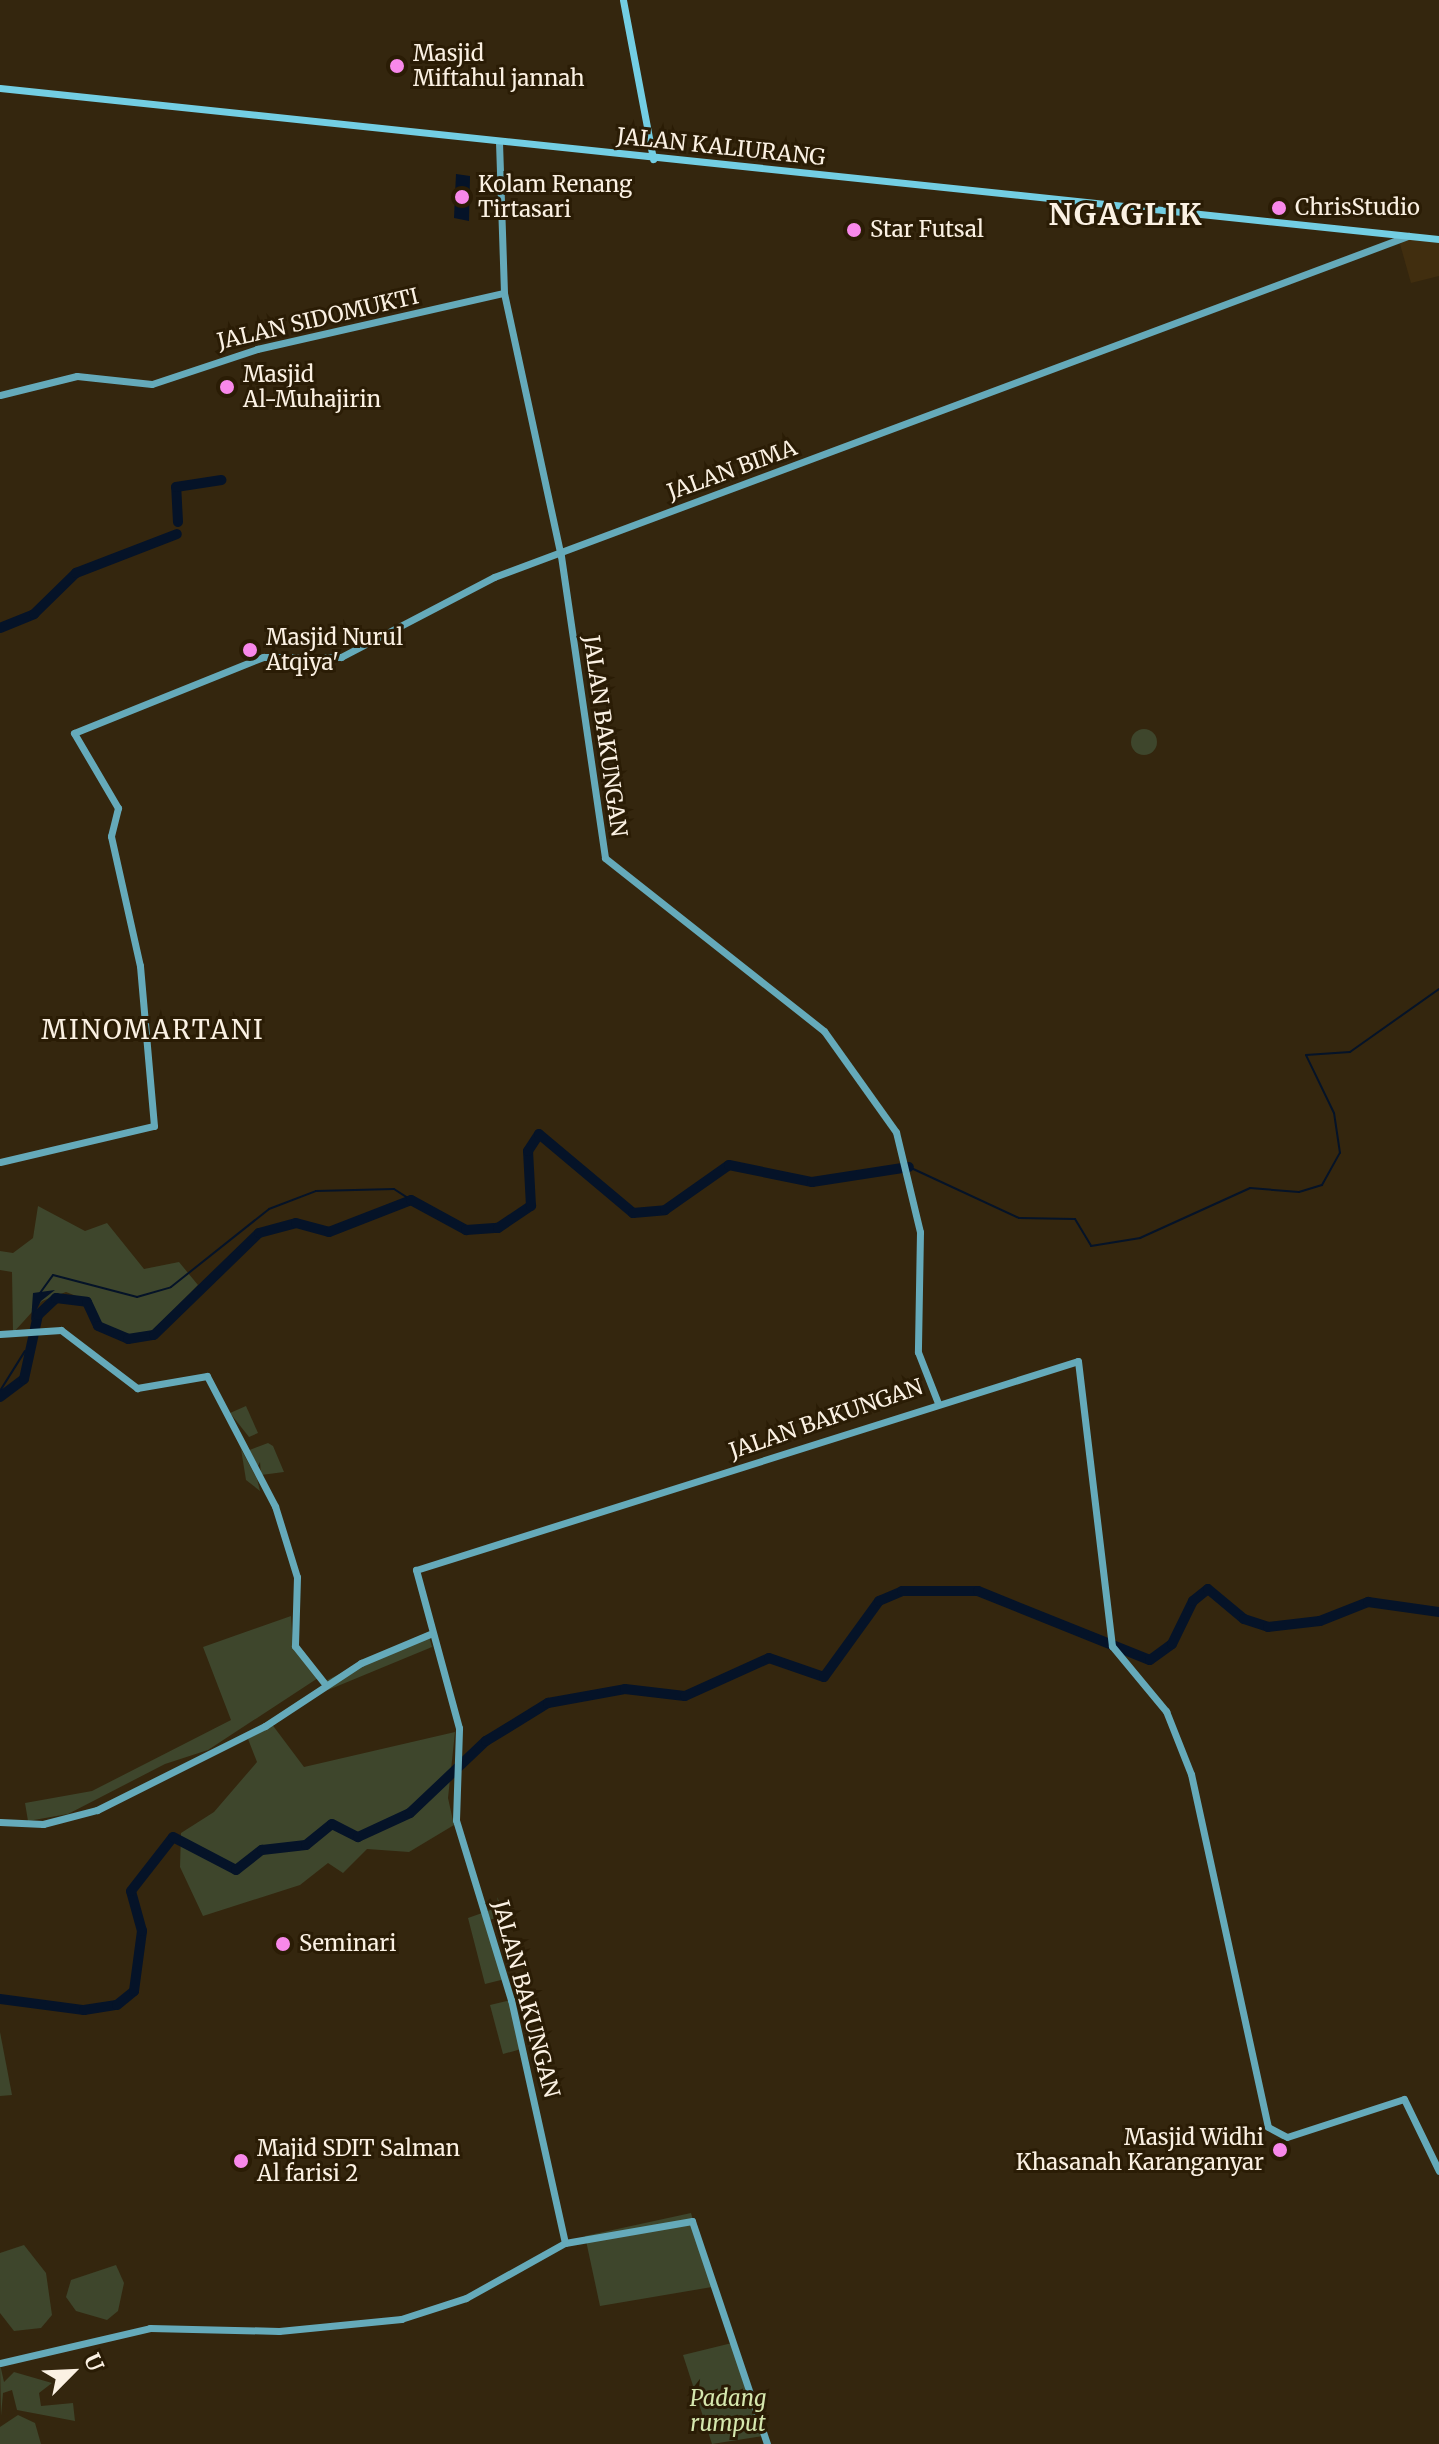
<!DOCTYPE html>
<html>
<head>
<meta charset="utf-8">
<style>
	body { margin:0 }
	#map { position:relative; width:1439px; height:2444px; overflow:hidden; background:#34260e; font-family:Merriweather,serif }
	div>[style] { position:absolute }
	.built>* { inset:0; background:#412e0f }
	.green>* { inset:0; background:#3e462c }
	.round { border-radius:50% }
	.water>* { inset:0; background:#051328 }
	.stream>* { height:2px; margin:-1px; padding:0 1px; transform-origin:1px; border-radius:1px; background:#051328 }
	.river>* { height:10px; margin:-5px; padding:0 5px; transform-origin:5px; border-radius:5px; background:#051328 }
	.secondary>* { height:7px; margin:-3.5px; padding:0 3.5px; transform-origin:3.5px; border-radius:3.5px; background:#65aaba }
	.primary>* { height:7px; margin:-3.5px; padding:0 3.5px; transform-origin:3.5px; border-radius:3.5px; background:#73cee3 }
	.dots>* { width:22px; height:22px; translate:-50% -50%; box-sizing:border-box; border:4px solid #2a1c05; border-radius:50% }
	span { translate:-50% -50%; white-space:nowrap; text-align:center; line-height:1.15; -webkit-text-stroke:6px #2a1c05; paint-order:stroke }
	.poi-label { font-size:22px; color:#fbf1e3 }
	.left { translate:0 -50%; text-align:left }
	.right { translate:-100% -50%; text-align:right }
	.street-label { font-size:22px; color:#fbf1e3 }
	.park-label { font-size:22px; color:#d5e7ae; font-style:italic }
	.quarter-label { font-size:26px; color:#fbf1e3; letter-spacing:2px }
	.district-label { font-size:30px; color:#fbf1e3; font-weight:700; letter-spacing:2px }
	.north { position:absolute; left:32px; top:2332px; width:80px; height:80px; -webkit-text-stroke:6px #2a1c05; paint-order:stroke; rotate:66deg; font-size:22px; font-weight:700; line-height:32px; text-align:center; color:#fbf1e3 }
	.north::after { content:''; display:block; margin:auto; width:28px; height:36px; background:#fbf1e3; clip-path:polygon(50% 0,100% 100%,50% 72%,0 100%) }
</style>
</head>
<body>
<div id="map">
	<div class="built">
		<div style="clip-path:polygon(1407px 239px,1439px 242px,1439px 276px,1411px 283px,1400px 244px)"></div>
	</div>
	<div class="green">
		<div class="round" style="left:1131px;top:729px;width:26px;height:26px"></div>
		<div style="clip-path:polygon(38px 1206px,85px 1231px,107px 1223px,144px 1269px,179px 1262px,198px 1285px,152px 1332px,125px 1337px,99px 1325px,89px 1301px,66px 1292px,42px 1301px,13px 1333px,12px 1272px,0 1270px,0 1251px,13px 1253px,33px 1238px)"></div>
		<div style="clip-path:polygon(246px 1406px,258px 1433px,249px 1437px,230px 1413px)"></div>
		<div style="clip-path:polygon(268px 1443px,273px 1446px,284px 1472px,261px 1475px,260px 1462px,255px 1472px,247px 1451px)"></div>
		<div style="clip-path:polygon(241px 1449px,257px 1479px,260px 1491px,246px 1480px)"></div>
		<div style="clip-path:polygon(291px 1616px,293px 1645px,318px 1678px,208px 1750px,165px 1764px,68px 1814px,28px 1821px,25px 1803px,92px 1791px,231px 1720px,203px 1647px)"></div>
		<div style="clip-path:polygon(428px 1632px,432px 1647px,328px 1690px,325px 1681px)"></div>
		<div style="clip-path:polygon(271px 1723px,304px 1767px,455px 1732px,448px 1798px,454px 1825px,409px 1852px,367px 1849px,343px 1873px,328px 1863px,300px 1885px,203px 1916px,180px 1867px,181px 1833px,214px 1812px,257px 1762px,248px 1739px)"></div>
		<div style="clip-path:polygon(497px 1897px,507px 1916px,488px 1920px,505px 1979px,485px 1984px,468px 1918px,499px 1907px)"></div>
		<div style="clip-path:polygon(511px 2000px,525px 2048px,503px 2054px,490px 2005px)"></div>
		<div style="clip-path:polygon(0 2032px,12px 2095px,0 2096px)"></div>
		<div style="clip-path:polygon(691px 2213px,712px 2287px,600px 2306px,585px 2236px)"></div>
		<div style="clip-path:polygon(24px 2245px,46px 2273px,52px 2315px,41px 2328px,14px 2331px,0 2313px,0 2253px)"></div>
		<div style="clip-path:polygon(116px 2265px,124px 2283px,118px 2311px,107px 2320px,76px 2311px,66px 2297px,71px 2280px)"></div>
		<div style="clip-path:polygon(732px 2343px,763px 2436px,712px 2444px,683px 2355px)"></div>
		<div style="clip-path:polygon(0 2364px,4px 2382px,14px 2372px,52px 2383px,39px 2393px,41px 2406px,73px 2403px,75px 2421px,17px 2410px,12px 2390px,3px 2393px,1px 2416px)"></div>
		<div style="clip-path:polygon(18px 2415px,35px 2423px,41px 2444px,0 2444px,0 2427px)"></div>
	</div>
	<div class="water">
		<div style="clip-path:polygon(456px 174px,470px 176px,469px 221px,454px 218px)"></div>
		<div style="clip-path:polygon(55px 1290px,41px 1301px,31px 1321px,33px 1293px)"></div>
	</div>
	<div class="stream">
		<div style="left:909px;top:1167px;width:121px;rotate:24.9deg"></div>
		<div style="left:1019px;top:1218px;width:56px;rotate:1deg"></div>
		<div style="left:1075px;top:1219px;width:31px;rotate:59deg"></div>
		<div style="left:1091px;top:1246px;width:50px;rotate:-9.3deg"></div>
		<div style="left:1140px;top:1238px;width:121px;rotate:-24.4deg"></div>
		<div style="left:1250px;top:1188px;width:49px;rotate:4.7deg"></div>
		<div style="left:1299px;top:1192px;width:24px;rotate:-17deg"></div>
		<div style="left:1322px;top:1185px;width:37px;rotate:-61deg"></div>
		<div style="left:1340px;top:1153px;width:40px;rotate:-98.5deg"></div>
		<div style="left:1334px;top:1113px;width:64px;rotate:-115.8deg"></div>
		<div style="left:1306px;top:1055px;width:44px;rotate:-3.9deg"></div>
		<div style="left:1350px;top:1052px;width:109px;rotate:-35.3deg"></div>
		<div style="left:40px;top:1293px;width:22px;rotate:-54deg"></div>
		<div style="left:53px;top:1275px;width:87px;rotate:14.7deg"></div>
		<div style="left:137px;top:1297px;width:35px;rotate:-16deg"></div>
		<div style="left:171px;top:1287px;width:125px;rotate:-38.5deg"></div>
		<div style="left:269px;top:1209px;width:50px;rotate:-21deg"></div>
		<div style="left:316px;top:1191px;width:78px;rotate:-1.5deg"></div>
		<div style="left:394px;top:1189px;width:20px;rotate:33deg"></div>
		<div style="left:0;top:1391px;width:47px;rotate:-58deg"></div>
	</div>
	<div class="river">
		<div style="left:178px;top:522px;width:35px;rotate:-93deg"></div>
		<div style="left:176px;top:487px;width:46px;rotate:-8.8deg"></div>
		<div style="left:0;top:628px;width:37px;rotate:-22deg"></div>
		<div style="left:34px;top:614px;width:59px;rotate:-44.3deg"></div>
		<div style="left:76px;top:573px;width:108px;rotate:-21.1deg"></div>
		<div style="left:0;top:1397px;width:30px;rotate:-37deg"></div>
		<div style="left:24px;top:1379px;width:66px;rotate:-77.7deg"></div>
		<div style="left:38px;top:1315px;width:25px;rotate:-43deg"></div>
		<div style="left:56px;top:1298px;width:31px;rotate:7deg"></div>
		<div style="left:87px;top:1302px;width:26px;rotate:65deg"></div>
		<div style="left:98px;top:1326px;width:33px;rotate:23deg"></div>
		<div style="left:128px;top:1339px;width:26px;rotate:-9deg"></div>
		<div style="left:154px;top:1335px;width:146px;rotate:-44.2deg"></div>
		<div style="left:259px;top:1233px;width:38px;rotate:-15deg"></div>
		<div style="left:296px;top:1223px;width:34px;rotate:15deg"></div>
		<div style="left:329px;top:1232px;width:88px;rotate:-21.3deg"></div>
		<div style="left:411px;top:1200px;width:63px;rotate:28.6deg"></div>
		<div style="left:466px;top:1230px;width:32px;rotate:-4deg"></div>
		<div style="left:498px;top:1228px;width:40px;rotate:-34deg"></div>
		<div style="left:531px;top:1206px;width:55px;rotate:-93.1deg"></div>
		<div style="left:528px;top:1151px;width:20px;rotate:-57deg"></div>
		<div style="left:539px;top:1134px;width:123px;rotate:40deg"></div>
		<div style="left:633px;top:1213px;width:32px;rotate:-5deg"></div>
		<div style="left:665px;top:1210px;width:78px;rotate:-35.1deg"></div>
		<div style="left:729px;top:1165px;width:85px;rotate:11.6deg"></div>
		<div style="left:812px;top:1182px;width:98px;rotate:-8.8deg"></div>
		<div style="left:0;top:1999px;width:85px;rotate:7.5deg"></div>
		<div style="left:84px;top:2010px;width:33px;rotate:-9deg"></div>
		<div style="left:117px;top:2005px;width:22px;rotate:-39deg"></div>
		<div style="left:134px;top:1991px;width:61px;rotate:-82.4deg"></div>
		<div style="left:142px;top:1931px;width:41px;rotate:-105.4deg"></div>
		<div style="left:131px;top:1891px;width:68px;rotate:-52.1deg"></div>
		<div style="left:173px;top:1837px;width:71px;rotate:27.6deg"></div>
		<div style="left:236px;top:1870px;width:33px;rotate:-38deg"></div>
		<div style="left:262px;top:1850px;width:44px;rotate:-6.5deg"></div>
		<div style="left:306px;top:1845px;width:33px;rotate:-39deg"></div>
		<div style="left:332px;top:1824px;width:29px;rotate:27deg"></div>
		<div style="left:358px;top:1837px;width:57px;rotate:-24.8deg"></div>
		<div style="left:410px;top:1813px;width:105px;rotate:-43.5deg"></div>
		<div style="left:486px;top:1741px;width:73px;rotate:-31.5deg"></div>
		<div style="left:548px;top:1703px;width:78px;rotate:-10.3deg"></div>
		<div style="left:625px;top:1689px;width:60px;rotate:6.7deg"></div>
		<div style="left:685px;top:1696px;width:92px;rotate:-24.3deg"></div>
		<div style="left:769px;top:1658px;width:58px;rotate:19.1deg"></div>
		<div style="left:824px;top:1677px;width:94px;rotate:-54.1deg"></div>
		<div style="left:879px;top:1601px;width:25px;rotate:-23deg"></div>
		<div style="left:902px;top:1591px;width:76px"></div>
		<div style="left:978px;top:1591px;width:185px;rotate:21.9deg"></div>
		<div style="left:1150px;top:1660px;width:27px;rotate:-36deg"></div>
		<div style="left:1172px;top:1644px;width:48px;rotate:-64deg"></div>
		<div style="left:1193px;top:1601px;width:19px;rotate:-39deg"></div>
		<div style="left:1208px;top:1589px;width:47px;rotate:39.8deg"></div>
		<div style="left:1244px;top:1619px;width:25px;rotate:18deg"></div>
		<div style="left:1268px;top:1627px;width:52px;rotate:-6.6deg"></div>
		<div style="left:1320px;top:1621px;width:52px;rotate:-21.6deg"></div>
		<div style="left:1368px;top:1602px;width:72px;rotate:8deg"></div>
	</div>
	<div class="secondary">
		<div style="left:499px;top:142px;width:151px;rotate:88.1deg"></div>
		<div style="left:504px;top:293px;width:269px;rotate:77.8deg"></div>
		<div style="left:561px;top:556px;width:305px;rotate:81.7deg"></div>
		<div style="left:605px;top:858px;width:279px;rotate:38.3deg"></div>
		<div style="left:824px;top:1031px;width:124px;rotate:54.5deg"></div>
		<div style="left:896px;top:1132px;width:103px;rotate:76.5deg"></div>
		<div style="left:920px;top:1232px;width:120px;rotate:91deg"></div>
		<div style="left:918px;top:1352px;width:55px;rotate:68.6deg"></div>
		<div style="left:0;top:395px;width:79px;rotate:-13.9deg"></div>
		<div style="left:77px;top:376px;width:75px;rotate:6.1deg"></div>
		<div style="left:152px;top:384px;width:111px;rotate:-18.4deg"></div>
		<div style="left:257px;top:349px;width:253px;rotate:-12.8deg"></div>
		<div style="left:0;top:1162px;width:158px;rotate:-13.2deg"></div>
		<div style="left:154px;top:1126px;width:161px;rotate:-95deg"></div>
		<div style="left:140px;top:966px;width:133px;rotate:-102.6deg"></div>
		<div style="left:111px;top:836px;width:29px;rotate:-76deg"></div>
		<div style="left:118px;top:808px;width:87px;rotate:-120.4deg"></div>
		<div style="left:74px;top:733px;width:204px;rotate:-21.9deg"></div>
		<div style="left:263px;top:657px;width:78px"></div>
		<div style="left:341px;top:657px;width:173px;rotate:-27.6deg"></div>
		<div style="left:494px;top:577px;width:976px;rotate:-20.46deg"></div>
		<div style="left:0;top:1334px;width:61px;rotate:-3.8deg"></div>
		<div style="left:61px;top:1330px;width:96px;rotate:37.3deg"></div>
		<div style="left:137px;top:1388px;width:71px;rotate:-9.7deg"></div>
		<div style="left:207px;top:1376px;width:147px;rotate:62.4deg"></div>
		<div style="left:275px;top:1506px;width:74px;rotate:72.8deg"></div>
		<div style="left:297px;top:1577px;width:69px;rotate:91.7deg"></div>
		<div style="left:295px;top:1646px;width:48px;rotate:51.7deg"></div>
		<div style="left:0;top:1822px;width:43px;rotate:2.7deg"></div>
		<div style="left:43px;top:1824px;width:56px;rotate:-14.5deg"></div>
		<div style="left:97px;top:1810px;width:188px;rotate:-26.6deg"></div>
		<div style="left:265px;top:1726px;width:115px;rotate:-33.3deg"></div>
		<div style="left:361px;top:1663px;width:75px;rotate:-22.8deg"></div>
		<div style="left:565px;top:2243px;width:249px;rotate:-102.5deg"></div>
		<div style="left:511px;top:2000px;width:188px;rotate:-107deg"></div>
		<div style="left:456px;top:1820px;width:92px;rotate:-88.1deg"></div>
		<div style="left:459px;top:1728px;width:164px;rotate:-105.2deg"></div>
		<div style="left:416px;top:1570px;width:694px;rotate:-17.52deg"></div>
		<div style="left:1078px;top:1361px;width:287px;rotate:83.2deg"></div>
		<div style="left:1112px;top:1646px;width:85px;rotate:50.3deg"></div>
		<div style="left:1166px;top:1711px;width:68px;rotate:68.4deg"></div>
		<div style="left:1191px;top:1774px;width:361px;rotate:77.7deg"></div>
		<div style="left:1268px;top:2127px;width:21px;rotate:28deg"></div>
		<div style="left:1287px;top:2137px;width:123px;rotate:-18deg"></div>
		<div style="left:1404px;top:2099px;width:80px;rotate:64.1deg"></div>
		<div style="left:0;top:2363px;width:154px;rotate:-13.1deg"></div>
		<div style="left:150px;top:2328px;width:129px;rotate:1.3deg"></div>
		<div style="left:279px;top:2331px;width:123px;rotate:-5.6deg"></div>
		<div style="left:401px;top:2319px;width:68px;rotate:-17.9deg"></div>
		<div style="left:466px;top:2298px;width:113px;rotate:-29.1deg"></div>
		<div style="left:565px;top:2243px;width:129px;rotate:-9.8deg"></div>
		<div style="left:692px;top:2221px;width:235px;rotate:71.4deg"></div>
	</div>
	<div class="primary">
		<div style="left:623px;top:0;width:162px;rotate:79.3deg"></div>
		<div style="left:0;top:88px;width:1447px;rotate:5.99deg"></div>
	</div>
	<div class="dots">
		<div style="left:397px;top:66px;background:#f888ea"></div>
		<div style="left:462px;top:197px;background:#f888ea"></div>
		<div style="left:1279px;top:208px;background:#f888ea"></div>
		<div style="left:854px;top:230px;background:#f888ea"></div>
		<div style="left:227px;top:387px;background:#f888ea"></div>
		<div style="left:250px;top:650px;background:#f888ea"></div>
		<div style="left:283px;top:1944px;background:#f888ea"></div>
		<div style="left:1280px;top:2150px;background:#f888ea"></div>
		<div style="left:241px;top:2161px;background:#f888ea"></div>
	</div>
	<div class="poi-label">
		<span class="left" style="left:413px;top:66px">Masjid<br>Miftahul jannah</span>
		<span class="left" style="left:478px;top:197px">Kolam Renang<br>Tirtasari</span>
		<span class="left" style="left:1295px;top:208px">ChrisStudio</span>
		<span class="left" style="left:870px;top:230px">Star Futsal</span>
		<span class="left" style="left:243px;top:387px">Masjid<br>Al-Muhajirin</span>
		<span class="left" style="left:266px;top:650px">Masjid Nurul<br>Atqiya'</span>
		<span class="left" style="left:299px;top:1944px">Seminari</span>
		<span class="right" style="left:1264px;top:2150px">Masjid Widhi<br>Khasanah Karanganyar</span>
		<span class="left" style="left:257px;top:2161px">Majid SDIT Salman<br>Al farisi 2</span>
	</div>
	<div class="street-label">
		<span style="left:721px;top:147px;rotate:6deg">JALAN KALIURANG</span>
		<span style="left:318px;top:319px;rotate:-13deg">JALAN SIDOMUKTI</span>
		<span style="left:732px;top:470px;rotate:-20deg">JALAN BIMA</span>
		<span style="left:605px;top:736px;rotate:82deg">JALAN BAKUNGAN</span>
		<span style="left:826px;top:1419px;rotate:-19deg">JALAN BAKUNGAN</span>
		<span style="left:526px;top:1999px;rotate:75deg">JALAN BAKUNGAN</span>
	</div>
	<div class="park-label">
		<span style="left:728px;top:2411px">Padang<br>rumput</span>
	</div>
	<div class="quarter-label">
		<span style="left:153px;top:1030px">MINOMARTANI</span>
	</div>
	<div class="district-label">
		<span style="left:1126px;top:214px">NGAGLIK</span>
	</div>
	<div class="north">U</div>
</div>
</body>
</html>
